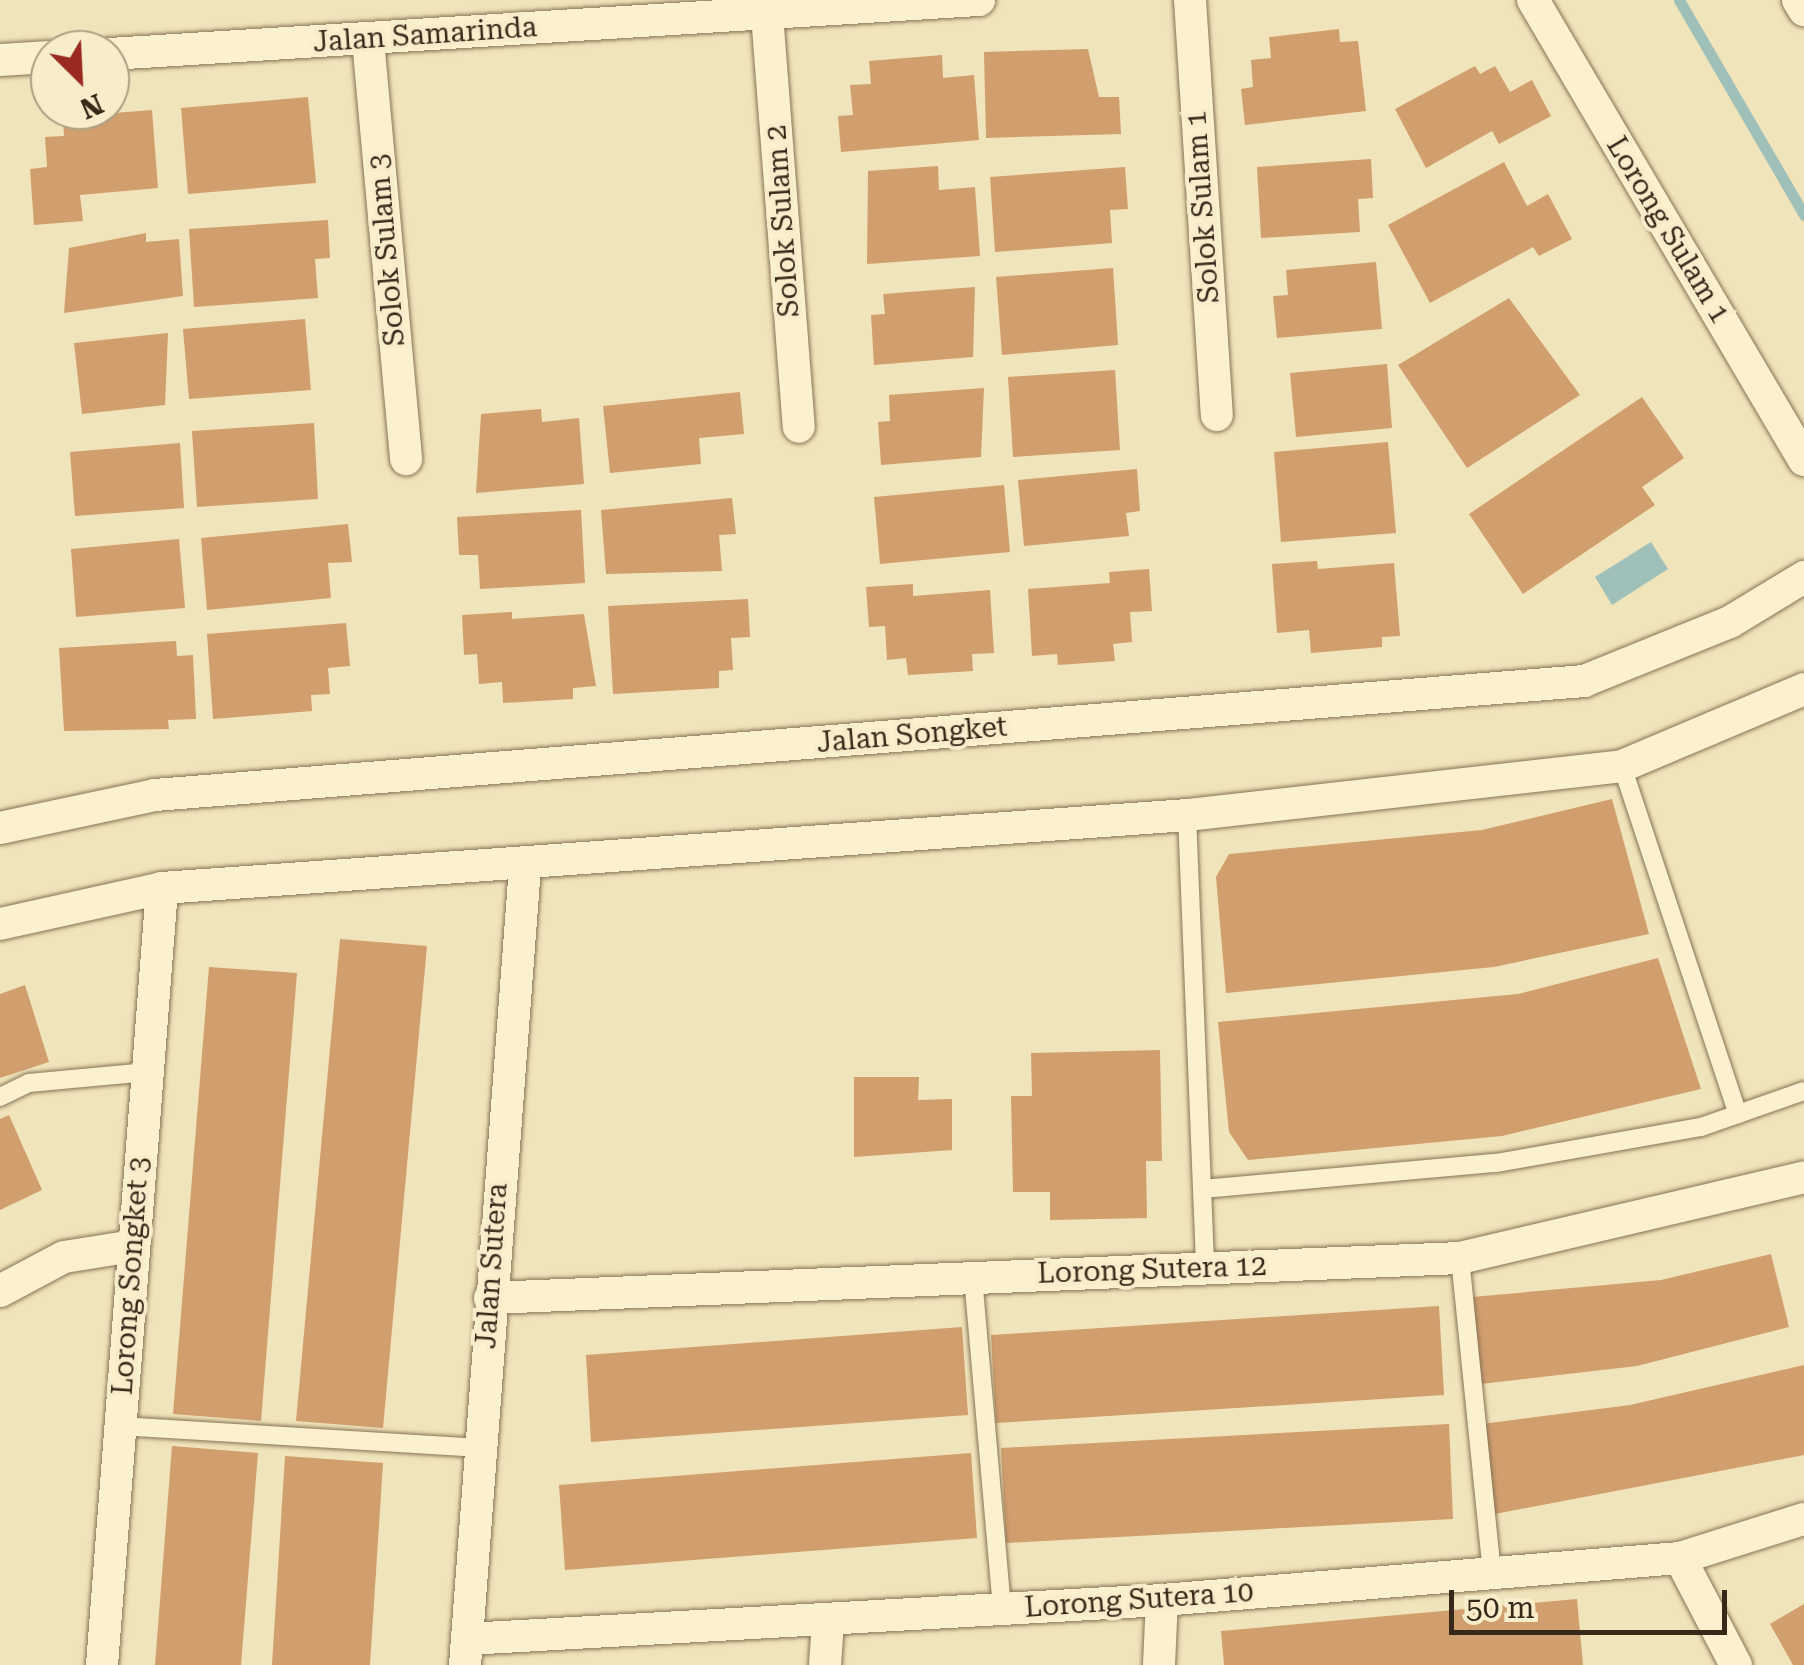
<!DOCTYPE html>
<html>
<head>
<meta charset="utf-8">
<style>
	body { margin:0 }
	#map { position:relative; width:1804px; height:1665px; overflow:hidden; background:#f0e4ba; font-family:"Roboto Serif",serif }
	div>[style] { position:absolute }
	.water>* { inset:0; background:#9fc0b9 }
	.stream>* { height:11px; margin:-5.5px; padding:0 5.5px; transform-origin:5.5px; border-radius:5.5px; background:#9fc0b9 }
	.building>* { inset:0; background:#d19e6e }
	.roads { filter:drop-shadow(0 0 2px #877354) drop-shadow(0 0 2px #877354) }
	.service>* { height:18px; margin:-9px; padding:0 9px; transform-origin:9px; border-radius:9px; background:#fbf1ce }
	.minor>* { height:32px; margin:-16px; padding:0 16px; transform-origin:16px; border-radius:16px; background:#fbf1ce }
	span { translate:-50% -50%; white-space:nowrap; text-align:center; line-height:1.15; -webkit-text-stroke:8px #f7edca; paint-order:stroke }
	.street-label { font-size:28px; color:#36291a }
	.north { position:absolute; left:30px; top:30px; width:100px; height:100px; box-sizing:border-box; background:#f7edca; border:2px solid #aa9f84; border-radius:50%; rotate:156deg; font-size:28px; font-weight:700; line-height:40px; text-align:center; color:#36291a }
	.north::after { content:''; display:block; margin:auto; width:35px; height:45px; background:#9a2921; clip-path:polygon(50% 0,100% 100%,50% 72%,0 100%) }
	.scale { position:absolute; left:1449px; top:1590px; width:278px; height:45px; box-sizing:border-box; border:5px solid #36291a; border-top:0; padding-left:12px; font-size:30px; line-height:35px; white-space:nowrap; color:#36291a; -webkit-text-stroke:8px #f7edca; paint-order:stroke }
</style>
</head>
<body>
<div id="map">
	<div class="water">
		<div style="clip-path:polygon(1651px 542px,1668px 569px,1612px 605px,1595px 577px)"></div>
	</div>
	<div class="stream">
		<div style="left:1679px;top:0;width:249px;rotate:59.8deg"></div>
	</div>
	<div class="building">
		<div style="clip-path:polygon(1339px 29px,1340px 42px,1358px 41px,1366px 111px,1245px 125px,1241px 89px,1253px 87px,1251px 60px,1271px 58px,1269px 37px)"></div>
		<div style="clip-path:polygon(1088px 49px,1099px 97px,1119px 97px,1121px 134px,986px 138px,984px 52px)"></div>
		<div style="clip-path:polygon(942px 55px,943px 78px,974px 75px,979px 140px,841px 152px,838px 116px,853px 115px,850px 85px,871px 84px,869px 61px)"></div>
		<div style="clip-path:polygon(1475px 66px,1480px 74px,1495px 66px,1510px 92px,1532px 80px,1551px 116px,1499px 144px,1492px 131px,1426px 168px,1395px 109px)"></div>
		<div style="clip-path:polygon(308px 97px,316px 183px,188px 194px,181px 108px)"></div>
		<div style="clip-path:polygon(152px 110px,158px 188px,80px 195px,83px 221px,34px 225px,30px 169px,47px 167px,45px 137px,64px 136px,63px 117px)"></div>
		<div style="clip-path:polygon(1371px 159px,1373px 198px,1358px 199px,1360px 232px,1261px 238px,1257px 167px)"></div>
		<div style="clip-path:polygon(1504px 162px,1527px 206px,1548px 194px,1572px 239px,1539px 256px,1533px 247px,1430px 303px,1388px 225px)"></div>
		<div style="clip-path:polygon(938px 166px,939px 190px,975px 187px,980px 256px,867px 264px,868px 171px)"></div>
		<div style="clip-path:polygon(1125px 167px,1128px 209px,1110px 210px,1112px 243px,995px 252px,990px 177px)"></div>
		<div style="clip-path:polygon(328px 220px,330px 258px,315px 259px,318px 298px,194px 307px,189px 229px)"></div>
		<div style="clip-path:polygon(146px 233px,146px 242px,179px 239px,183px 296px,64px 313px,69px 248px)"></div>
		<div style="clip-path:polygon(1376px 262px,1382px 329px,1277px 338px,1273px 296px,1288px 295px,1286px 270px)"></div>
		<div style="clip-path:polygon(1113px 268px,1118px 345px,1002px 355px,996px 277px)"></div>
		<div style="clip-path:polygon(975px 287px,973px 357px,874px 365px,871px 315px,885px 314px,883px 294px)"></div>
		<div style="clip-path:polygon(1509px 298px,1580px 395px,1467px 468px,1398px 365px)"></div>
		<div style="clip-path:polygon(305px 319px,311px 390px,189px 399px,183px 329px)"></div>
		<div style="clip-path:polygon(168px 333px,165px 405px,82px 414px,74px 343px)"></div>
		<div style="clip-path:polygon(1387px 364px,1392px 428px,1296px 437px,1290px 373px)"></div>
		<div style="clip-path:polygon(1115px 370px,1120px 450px,1013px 457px,1008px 377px)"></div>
		<div style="clip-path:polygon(984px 388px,981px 457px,881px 465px,878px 422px,890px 421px,889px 395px)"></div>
		<div style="clip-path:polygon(740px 392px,744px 434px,699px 438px,701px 464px,610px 473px,603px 406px)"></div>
		<div style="clip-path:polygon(1642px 397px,1684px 458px,1642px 487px,1655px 505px,1523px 594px,1469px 514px)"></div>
		<div style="clip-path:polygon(541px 409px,542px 422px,579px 418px,584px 484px,476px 493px,481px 414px)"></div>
		<div style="clip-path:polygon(314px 423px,318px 499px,197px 507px,192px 431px)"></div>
		<div style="clip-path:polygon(1388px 442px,1396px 533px,1281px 542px,1274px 452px)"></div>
		<div style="clip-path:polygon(180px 443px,184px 508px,75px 516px,70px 452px)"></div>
		<div style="clip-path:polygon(1137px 469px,1140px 511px,1126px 513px,1129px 536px,1024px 546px,1018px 480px)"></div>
		<div style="clip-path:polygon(1004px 485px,1010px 552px,880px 564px,874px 497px)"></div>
		<div style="clip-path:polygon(732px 498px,736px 534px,719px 535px,722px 571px,606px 574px,601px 510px)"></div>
		<div style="clip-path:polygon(581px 510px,585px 583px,480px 589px,478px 555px,459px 555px,457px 517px)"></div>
		<div style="clip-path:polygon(348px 524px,352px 562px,328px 563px,331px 598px,207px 610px,201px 538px)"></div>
		<div style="clip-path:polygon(179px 539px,185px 608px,76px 617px,71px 549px)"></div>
		<div style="clip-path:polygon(1317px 561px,1318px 569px,1394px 563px,1400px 636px,1382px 637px,1382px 647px,1311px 653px,1309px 630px,1277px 633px,1272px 564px)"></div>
		<div style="clip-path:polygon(1149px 569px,1152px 611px,1130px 612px,1132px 642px,1113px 644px,1115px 661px,1058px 665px,1057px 654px,1032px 656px,1028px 589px,1110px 583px,1109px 572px)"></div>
		<div style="clip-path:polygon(913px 584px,913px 596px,990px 590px,994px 653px,972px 654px,973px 671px,908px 675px,906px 658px,887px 660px,885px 626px,869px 627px,866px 587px)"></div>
		<div style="clip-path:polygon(748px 599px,750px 637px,731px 638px,733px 670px,719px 671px,719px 688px,613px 694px,608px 606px)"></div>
		<div style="clip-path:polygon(512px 612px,512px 619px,584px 614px,596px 686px,573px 688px,573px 699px,503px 703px,502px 682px,479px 684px,477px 654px,464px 655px,462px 615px)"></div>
		<div style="clip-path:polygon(346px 623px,350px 666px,328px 668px,330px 694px,311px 695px,312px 711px,213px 719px,207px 634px)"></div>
		<div style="clip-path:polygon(176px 641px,177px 656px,193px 655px,196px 719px,168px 720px,169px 729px,64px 731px,59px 648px)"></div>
		<div style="clip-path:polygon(1612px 799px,1649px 934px,1494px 967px,1226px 993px,1216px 877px,1229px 854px,1482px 830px)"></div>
		<div style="clip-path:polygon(340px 939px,427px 946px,383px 1428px,296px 1421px)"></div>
		<div style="clip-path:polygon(1658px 958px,1701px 1089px,1502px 1136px,1248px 1160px,1229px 1132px,1218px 1022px,1518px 994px)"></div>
		<div style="clip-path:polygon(209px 967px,297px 973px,261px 1421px,173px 1414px)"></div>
		<div style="clip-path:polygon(25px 985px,49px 1062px,0 1078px,0 994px)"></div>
		<div style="clip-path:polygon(1160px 1050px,1162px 1161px,1146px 1161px,1147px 1218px,1050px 1220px,1050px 1192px,1013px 1192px,1011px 1096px,1032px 1096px,1031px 1053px)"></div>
		<div style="clip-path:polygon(854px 1077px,919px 1077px,918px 1100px,952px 1099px,952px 1150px,854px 1157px)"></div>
		<div style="clip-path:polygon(9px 1115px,42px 1190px,0 1210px,0 1119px)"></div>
		<div style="clip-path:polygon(1771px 1254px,1789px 1327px,1637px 1366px,1481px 1384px,1472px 1297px,1661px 1280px)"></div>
		<div style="clip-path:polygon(1439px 1306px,1444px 1395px,996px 1423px,991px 1335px)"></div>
		<div style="clip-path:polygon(962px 1327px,968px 1415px,591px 1442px,586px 1355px)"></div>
		<div style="clip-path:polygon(1804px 1365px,1804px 1455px,1495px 1514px,1482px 1424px,1630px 1405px)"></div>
		<div style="clip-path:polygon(1449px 1424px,1453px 1519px,1006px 1543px,1001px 1448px)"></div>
		<div style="clip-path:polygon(172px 1446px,258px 1453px,241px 1665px,155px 1665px)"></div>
		<div style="clip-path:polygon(971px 1453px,977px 1538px,565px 1570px,559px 1485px)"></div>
		<div style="clip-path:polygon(285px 1456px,383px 1463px,370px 1665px,272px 1665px)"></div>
		<div style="clip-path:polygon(1577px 1599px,1583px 1665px,1224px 1665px,1221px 1631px)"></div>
		<div style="clip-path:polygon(1804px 1604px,1804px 1665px,1793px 1665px,1770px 1624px)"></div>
	</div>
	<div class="roads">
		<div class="service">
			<div style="left:1622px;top:766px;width:367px;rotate:71.6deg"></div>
			<div style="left:1187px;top:815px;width:453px;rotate:87.7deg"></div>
			<div style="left:0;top:1097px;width:32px;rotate:-26deg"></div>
			<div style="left:29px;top:1083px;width:119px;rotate:-5.3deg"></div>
			<div style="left:1203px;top:1189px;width:294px;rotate:-5.1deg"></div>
			<div style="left:1496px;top:1163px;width:208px;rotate:-10deg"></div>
			<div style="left:1701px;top:1127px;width:109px;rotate:-19.3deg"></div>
			<div style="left:1460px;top:1258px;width:317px;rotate:84.2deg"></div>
			<div style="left:973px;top:1277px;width:334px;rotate:85deg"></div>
			<div style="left:120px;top:1426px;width:361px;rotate:3.5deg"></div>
		</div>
		<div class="minor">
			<div style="left:1190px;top:0;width:416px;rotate:86.3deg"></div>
			<div style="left:1533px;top:0;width:534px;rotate:59.5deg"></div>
			<div style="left:1798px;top:0;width:12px;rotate:59deg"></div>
			<div style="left:767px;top:14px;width:414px;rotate:85.6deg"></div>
			<div style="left:368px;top:40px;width:421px;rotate:84.8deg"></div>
			<div style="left:110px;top:54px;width:871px;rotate:-3.56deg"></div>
			<div style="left:0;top:60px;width:50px;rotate:-3.4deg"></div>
			<div style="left:0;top:828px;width:158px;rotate:-12deg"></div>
			<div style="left:155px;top:795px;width:1434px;rotate:-4.56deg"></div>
			<div style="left:1584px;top:681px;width:157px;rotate:-22deg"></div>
			<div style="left:1730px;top:622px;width:87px;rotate:-31.3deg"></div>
			<div style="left:0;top:924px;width:166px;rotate:-12.5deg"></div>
			<div style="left:162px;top:888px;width:1028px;rotate:-4.07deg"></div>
			<div style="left:1187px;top:815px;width:438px;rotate:-6.4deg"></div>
			<div style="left:1622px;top:766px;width:198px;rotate:-22.9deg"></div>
			<div style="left:0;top:1291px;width:72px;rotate:-28deg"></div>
			<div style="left:64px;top:1257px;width:70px;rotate:-9.1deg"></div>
			<div style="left:490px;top:1298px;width:971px;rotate:-2.36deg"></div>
			<div style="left:1460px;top:1258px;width:353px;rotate:-13.2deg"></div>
			<div style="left:1680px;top:1558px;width:121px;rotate:62.4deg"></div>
			<div style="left:467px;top:1639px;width:696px;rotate:-3.21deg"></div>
			<div style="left:1162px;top:1600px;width:520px;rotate:-4.64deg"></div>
			<div style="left:1680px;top:1558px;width:130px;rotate:-17.5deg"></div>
			<div style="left:102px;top:1665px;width:779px;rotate:-85.58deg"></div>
			<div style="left:465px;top:1665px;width:800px;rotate:-85.7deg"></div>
			<div style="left:825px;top:1665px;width:43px;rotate:-86deg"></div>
			<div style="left:1159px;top:1665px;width:65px;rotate:-87.4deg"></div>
		</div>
	</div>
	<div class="street-label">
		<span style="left:425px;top:35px;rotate:-4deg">Jalan Samarinda</span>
		<span style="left:1203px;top:207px;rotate:-94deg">Solok Sulam 1</span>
		<span style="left:783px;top:221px;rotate:-94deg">Solok Sulam 2</span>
		<span style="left:1668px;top:230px;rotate:59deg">Lorong Sulam 1</span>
		<span style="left:387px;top:250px;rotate:-95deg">Solok Sulam 3</span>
		<span style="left:912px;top:735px;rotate:-5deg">Jalan Songket</span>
		<span style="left:492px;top:1266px;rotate:-86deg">Jalan Sutera</span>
		<span style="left:1152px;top:1270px;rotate:-2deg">Lorong Sutera 12</span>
		<span style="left:131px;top:1276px;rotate:-86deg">Lorong Songket 3</span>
		<span style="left:1139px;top:1600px;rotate:-4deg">Lorong Sutera 10</span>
	</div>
	<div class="north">N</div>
	<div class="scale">50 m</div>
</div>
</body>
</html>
